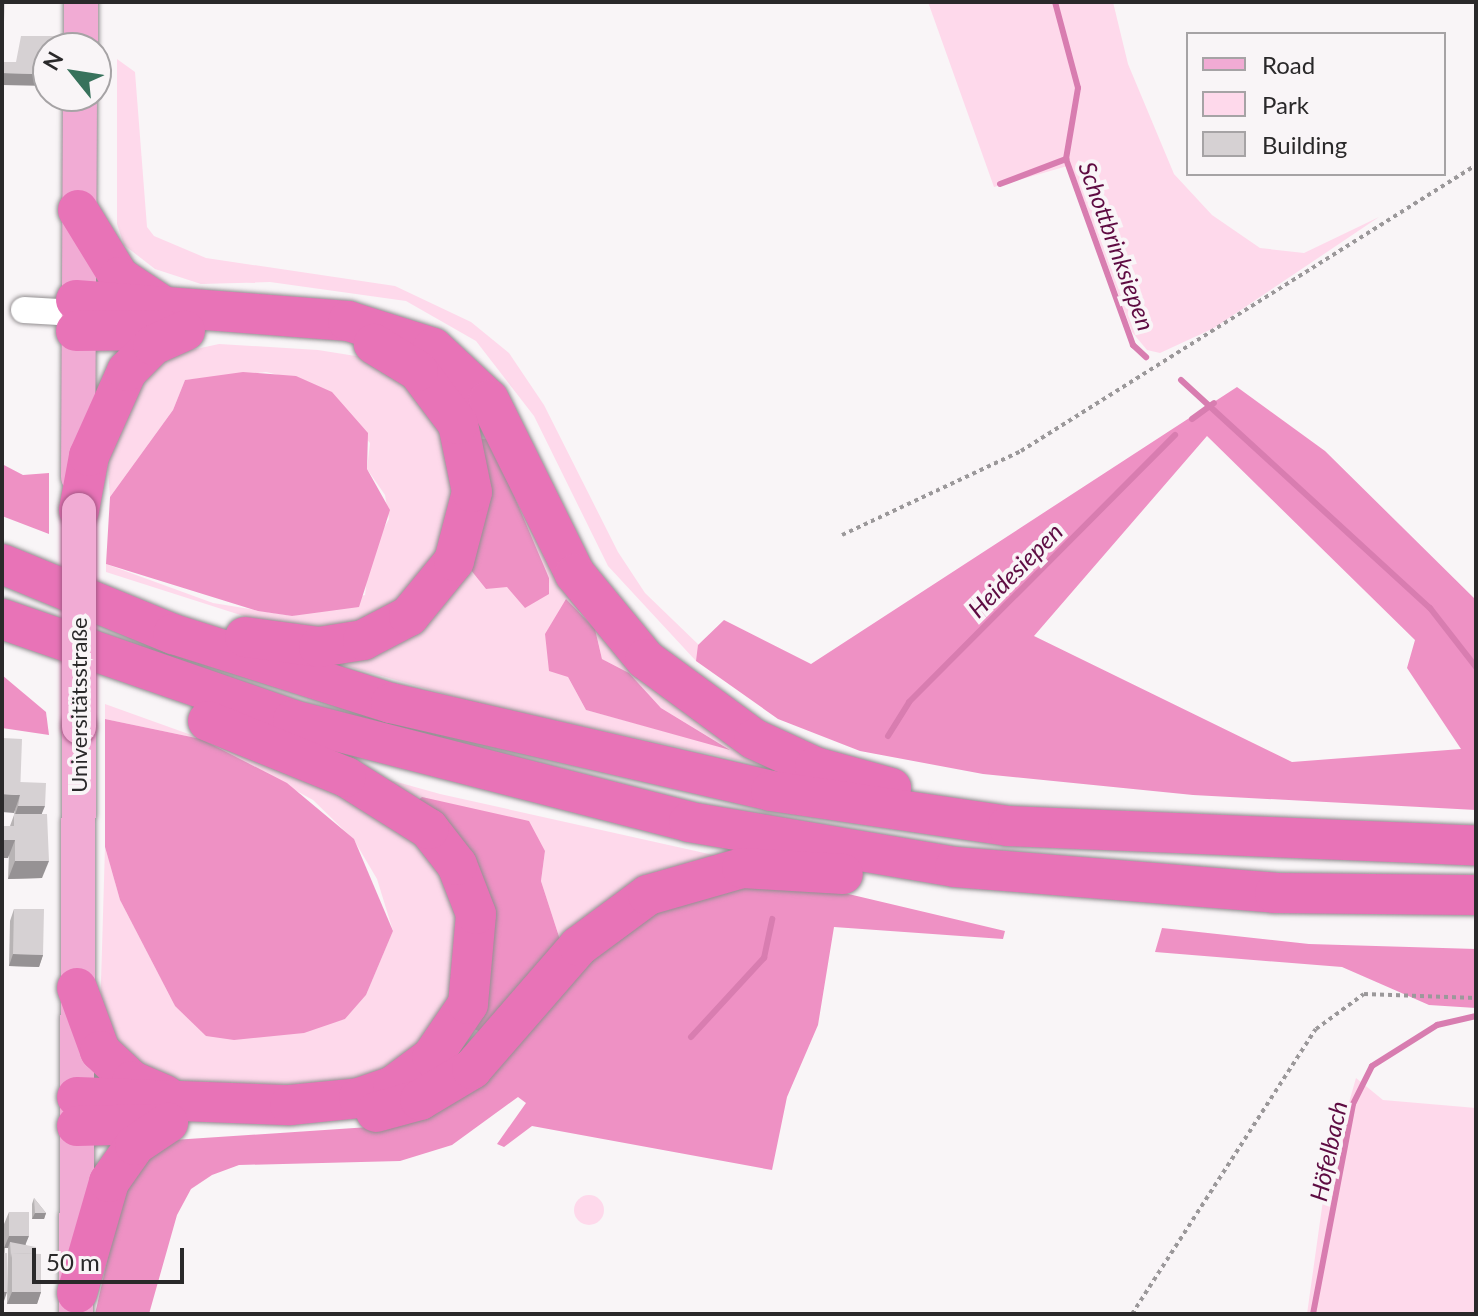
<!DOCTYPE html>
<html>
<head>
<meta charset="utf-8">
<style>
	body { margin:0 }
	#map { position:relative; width:1478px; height:1316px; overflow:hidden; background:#f9f5f7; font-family:Lato,sans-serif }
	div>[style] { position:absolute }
	.green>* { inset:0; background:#fed9eb }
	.round { border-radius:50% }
	.forest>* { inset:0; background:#ee91c4 }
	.stream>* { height:6px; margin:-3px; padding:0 3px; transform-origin:3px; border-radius:3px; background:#d87db0 }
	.path>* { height:4px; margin-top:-2px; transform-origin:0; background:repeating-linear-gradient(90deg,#9b989a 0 4px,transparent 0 8px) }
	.roads { filter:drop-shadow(0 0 2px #938f91) drop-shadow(0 0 2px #938f91) }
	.minor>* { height:26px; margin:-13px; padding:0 13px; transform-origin:13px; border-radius:13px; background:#fff }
	.major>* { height:34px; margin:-17px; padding:0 17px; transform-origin:17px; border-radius:17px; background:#f1abd4 }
	.highway>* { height:40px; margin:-20px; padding:0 20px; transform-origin:20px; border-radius:20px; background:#e873b7 }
	.bridges { filter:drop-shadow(0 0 2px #a65986) drop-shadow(0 0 2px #a65986) }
	.major-bridge>* { height:34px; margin:-17px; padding:0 17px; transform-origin:17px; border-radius:17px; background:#f1abd4 }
	.wall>* { inset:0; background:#b8b4b5 }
	.shaded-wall>* { inset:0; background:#969294 }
	.building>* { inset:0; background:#d6d1d3 }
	span { translate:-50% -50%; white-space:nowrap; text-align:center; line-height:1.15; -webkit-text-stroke:8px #f9f5f7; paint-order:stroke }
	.street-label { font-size:22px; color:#2a292a }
	.water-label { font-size:24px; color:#5e0b42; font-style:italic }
	.frame { position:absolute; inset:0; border:4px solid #2a292a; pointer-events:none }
	.legend { position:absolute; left:1186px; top:32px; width:260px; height:144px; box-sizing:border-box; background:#f9f5f7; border:2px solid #a6a3a5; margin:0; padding:10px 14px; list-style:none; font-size:24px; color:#2a292a }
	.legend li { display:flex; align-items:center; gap:16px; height:40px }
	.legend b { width:40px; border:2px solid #a6a3a5 }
	.north { position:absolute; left:32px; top:32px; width:80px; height:80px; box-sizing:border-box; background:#f9f5f7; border:2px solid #a6a3a5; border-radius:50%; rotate:300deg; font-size:22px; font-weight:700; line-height:32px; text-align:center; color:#2a292a }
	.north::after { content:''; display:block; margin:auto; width:28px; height:36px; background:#38725c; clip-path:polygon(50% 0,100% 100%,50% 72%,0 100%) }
	.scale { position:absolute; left:32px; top:1248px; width:152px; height:36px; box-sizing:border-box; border:4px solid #2a292a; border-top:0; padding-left:10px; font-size:24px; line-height:28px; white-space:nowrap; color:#2a292a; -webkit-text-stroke:6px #f9f5f7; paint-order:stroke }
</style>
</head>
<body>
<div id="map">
	<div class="green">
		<div style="clip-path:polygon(928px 2px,1113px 2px,1128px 64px,1174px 174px,1212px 215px,1260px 248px,1304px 253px,1379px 217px,1214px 328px,1160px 353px,1147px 350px,1132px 332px,1071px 165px,994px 187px)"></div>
		<div style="clip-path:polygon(117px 59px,135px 72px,147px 227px,154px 236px,206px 258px,395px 286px,471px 322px,509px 353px,544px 405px,618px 552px,645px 593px,702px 648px,696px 661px,608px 566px,534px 416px,476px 341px,406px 301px,270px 282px,201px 284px,155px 269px,124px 245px,117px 224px)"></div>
		<div style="clip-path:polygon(evenodd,219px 344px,318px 350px,450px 371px,563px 568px,805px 775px,473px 702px,315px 657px,284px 629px,106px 572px,106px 564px,213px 603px,292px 616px,365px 595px,370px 553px,389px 519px,385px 495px,367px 469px,370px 443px,322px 389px,304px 381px,266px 372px,185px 380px,173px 410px,110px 497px,107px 455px,141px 371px,173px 354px,219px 344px,534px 550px,549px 578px,486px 589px,470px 569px,534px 550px,219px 344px,580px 608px,595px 629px,602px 659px,629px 673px,661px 708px,727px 748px,586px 710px,568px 677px,580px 608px)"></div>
		<div style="clip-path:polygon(105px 704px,336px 787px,408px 833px,451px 886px,463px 935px,457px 986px,420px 1048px,373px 1079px,263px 1090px,169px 1080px,132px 1061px,108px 1036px,100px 1015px,105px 847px,120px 900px,175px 1006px,263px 1036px,345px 1019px,366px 995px,393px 931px,377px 879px,354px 840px,313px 800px,201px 739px,105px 719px)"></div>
		<div style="clip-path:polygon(347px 768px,440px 794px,736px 860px,564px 952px,541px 881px,545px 851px,411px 806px)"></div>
		<div style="clip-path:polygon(1356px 1078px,1383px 1100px,1476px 1108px,1476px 1314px,1307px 1314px,1325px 1186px)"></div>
		<div class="round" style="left:574px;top:1195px;width:30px;height:30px"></div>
	</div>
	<div class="forest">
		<div style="clip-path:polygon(243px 372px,296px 376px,332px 392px,368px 433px,367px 469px,390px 510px,359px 607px,292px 616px,258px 611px,106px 564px,110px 497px,173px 410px,185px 380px)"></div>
		<div style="clip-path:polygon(evenodd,1237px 387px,1325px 451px,1476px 600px,1476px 810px,1193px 795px,983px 774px,860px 751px,778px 719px,696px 661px,698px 645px,724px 620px,811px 664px,1237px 387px,1207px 436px,1415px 640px,1407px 668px,1461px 749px,1292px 762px,1034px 636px,1207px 436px)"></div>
		<div style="clip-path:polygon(481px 439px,490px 439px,549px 578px,549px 594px,525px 608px,507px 587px,486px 589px,470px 569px)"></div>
		<div style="clip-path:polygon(2px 464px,23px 475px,49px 473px,49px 534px,2px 516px)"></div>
		<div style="clip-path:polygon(566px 599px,595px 629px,602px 659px,629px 673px,661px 708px,730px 750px,586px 710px,568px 677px,549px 671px,545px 634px)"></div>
		<div style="clip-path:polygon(2px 675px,46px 712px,49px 735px,2px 728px)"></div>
		<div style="clip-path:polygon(105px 719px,201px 739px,287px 783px,354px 839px,393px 931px,366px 995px,345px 1019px,304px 1033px,234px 1040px,206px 1036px,175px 1006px,120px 900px,105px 847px)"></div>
		<div style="clip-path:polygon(422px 797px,529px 821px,545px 851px,541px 881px,564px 952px,493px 1038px,466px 1025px,484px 974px,411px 806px)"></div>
		<div style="clip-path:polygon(705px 888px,823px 888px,1005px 931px,1003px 939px,834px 927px,818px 1025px,787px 1097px,772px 1170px,532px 1126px,504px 1147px,497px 1144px,526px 1103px,518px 1097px,452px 1145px,400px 1161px,239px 1165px,212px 1175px,191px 1189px,177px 1215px,149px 1314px,95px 1314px,128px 1169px,173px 1140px,384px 1126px,615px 933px)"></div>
		<div style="clip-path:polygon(1162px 928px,1309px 944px,1476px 949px,1476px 1008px,1429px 1005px,1342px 967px,1155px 952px)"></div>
	</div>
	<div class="stream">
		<div style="left:1055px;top:2px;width:89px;rotate:75deg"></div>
		<div style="left:1078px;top:88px;width:72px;rotate:99.6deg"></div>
		<div style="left:1066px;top:159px;width:198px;rotate:70.2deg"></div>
		<div style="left:1133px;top:345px;width:18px;rotate:43deg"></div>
		<div style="left:1000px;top:184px;width:71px;rotate:-20.7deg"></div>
		<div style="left:1181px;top:380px;width:338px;rotate:42.5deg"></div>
		<div style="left:1430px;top:608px;width:75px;rotate:52.1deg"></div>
		<div style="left:1192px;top:419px;width:27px;rotate:-36deg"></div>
		<div style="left:888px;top:736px;width:40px;rotate:-58deg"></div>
		<div style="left:909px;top:702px;width:377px;rotate:-45.1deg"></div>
		<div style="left:691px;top:1037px;width:108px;rotate:-47.3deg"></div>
		<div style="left:764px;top:958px;width:40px;rotate:-78deg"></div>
		<div style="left:1313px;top:1314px;width:214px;rotate:-79.2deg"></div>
		<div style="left:1353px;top:1104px;width:42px;rotate:-63.4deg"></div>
		<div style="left:1372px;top:1066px;width:77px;rotate:-32.2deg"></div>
		<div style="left:1437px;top:1025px;width:40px;rotate:-13deg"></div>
	</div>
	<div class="path">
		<div style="left:842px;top:535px;width:198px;rotate:-25.1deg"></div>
		<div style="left:1021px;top:451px;width:537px;rotate:-32.15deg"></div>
		<div style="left:1132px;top:1314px;width:339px;rotate:-57.2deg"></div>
		<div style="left:1316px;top:1029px;width:59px;rotate:-36.1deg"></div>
		<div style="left:1364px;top:994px;width:112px;rotate:2deg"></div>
	</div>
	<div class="roads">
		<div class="minor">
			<div style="left:24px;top:310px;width:52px;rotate:3.3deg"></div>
		</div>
		<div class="major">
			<div style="left:81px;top:48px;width:46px;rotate:-90deg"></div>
			<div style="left:78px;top:477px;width:381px;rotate:-89.7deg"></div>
			<div style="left:76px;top:1314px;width:587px;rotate:-89.71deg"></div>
		</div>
		<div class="highway">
			<div style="left:78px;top:210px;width:79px;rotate:58.5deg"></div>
			<div style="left:119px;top:277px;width:53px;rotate:33.4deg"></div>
			<div style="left:76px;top:300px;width:273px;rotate:4.4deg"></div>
			<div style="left:348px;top:321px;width:89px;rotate:17.6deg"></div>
			<div style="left:433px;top:348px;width:76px;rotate:42.9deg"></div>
			<div style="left:489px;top:400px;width:194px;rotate:63.7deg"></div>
			<div style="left:575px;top:574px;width:110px;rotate:50.5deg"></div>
			<div style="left:645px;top:659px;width:135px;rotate:36.3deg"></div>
			<div style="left:754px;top:739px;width:67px;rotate:24.7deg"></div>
			<div style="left:815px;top:767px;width:79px;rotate:15.4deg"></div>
			<div style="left:76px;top:331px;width:88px;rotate:-0.7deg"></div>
			<div style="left:79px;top:510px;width:55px;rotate:-79.5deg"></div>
			<div style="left:89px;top:456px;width:93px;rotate:-65.9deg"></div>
			<div style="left:127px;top:371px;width:37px;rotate:-45deg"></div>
			<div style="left:153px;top:345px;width:35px;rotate:-24deg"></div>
			<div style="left:2px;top:564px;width:185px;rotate:22.3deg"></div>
			<div style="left:173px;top:634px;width:229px;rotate:17.6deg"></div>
			<div style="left:391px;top:703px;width:390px;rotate:13deg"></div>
			<div style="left:771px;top:791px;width:240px;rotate:8.4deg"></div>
			<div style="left:1008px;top:826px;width:468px;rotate:2.4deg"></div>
			<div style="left:2px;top:619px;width:308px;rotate:19.1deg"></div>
			<div style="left:293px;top:720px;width:409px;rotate:14.4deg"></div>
			<div style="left:689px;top:822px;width:270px;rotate:9.6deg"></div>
			<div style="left:955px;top:867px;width:321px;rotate:4.6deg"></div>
			<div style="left:1275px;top:893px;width:201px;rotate:0.6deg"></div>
			<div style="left:245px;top:637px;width:75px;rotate:7.7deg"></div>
			<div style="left:319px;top:647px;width:45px;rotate:-9deg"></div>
			<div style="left:363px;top:640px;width:52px;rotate:-27.6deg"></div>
			<div style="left:409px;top:616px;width:71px;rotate:-50.7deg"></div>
			<div style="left:454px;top:561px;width:71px;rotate:-75.4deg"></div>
			<div style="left:472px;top:492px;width:69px;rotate:-101.6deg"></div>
			<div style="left:458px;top:424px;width:66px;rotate:-127deg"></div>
			<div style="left:418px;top:371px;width:52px;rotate:-148.5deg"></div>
			<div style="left:77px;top:988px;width:67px;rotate:69.9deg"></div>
			<div style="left:100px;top:1051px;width:44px;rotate:43.2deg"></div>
			<div style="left:132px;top:1081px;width:36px;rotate:23deg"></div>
			<div style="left:77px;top:1097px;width:213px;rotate:2.2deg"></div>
			<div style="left:290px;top:1105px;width:69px;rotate:-5.8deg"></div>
			<div style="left:359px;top:1098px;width:36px;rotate:-19deg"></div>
			<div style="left:393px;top:1086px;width:49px;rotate:-36.6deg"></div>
			<div style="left:432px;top:1057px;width:64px;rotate:-55.8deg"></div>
			<div style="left:468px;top:1004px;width:90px;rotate:-84.9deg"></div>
			<div style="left:476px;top:914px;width:53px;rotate:-111.2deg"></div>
			<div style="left:457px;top:865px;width:46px;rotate:-127.9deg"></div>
			<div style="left:429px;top:829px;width:98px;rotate:-147.9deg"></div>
			<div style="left:346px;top:777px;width:149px;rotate:-157.9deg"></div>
			<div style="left:376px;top:1112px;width:46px;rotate:-15.3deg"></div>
			<div style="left:420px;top:1100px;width:61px;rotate:-30.8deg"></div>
			<div style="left:472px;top:1069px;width:163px;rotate:-49deg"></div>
			<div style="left:579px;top:946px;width:86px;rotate:-36.5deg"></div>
			<div style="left:648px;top:895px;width:98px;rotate:-16deg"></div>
			<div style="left:742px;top:868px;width:101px;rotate:3.4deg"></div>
			<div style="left:77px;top:1126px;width:76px;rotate:-1.5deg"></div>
			<div style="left:77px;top:1293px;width:116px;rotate:-73.9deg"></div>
			<div style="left:109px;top:1182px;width:45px;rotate:-54.9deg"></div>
			<div style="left:135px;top:1145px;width:40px;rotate:-34deg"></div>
		</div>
	</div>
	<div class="bridges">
		<div class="major-bridge">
			<div style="left:79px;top:510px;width:217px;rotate:90deg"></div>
		</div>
	</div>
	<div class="wall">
		<div style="clip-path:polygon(20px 782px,42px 814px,42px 878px,8px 879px,10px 826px,14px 815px)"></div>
		<div style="clip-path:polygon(14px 909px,43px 955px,39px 967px,9px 966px,10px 921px)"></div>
		<div style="clip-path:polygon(34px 1198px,46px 1213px,44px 1219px,32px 1219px,32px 1204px)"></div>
		<div style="clip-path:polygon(9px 1212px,26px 1245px,36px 1254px,41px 1292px,37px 1304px,7px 1304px,8px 1248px,5px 1248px,2px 1304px,2px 1247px,4px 1247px,4px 1224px)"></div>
	</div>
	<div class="shaded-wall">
		<div style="clip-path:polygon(2px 73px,48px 74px,48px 86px,2px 85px)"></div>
		<div style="clip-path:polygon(2px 794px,20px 795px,14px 813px,2px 812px)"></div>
		<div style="clip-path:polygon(18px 806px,45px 806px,40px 818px,14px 818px)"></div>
		<div style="clip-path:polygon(2px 840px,15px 840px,8px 858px,2px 858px)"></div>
		<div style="clip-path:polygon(15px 861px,49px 861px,42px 878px,8px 879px)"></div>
		<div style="clip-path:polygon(13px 954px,43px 955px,39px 967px,9px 966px)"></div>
		<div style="clip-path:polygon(35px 1213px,46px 1213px,44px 1219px,32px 1219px)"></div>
		<div style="clip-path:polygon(9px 1236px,29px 1236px,24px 1248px,10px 1242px,8px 1248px,4px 1248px)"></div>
		<div style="clip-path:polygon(2px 1291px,7px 1292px,3px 1304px,2px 1304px)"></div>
		<div style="clip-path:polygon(12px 1292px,41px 1292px,37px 1304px,7px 1304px)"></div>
	</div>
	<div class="building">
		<div style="clip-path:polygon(2px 2px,5px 2px,2px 62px,16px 62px,21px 36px,55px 36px,55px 48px,48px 48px,48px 74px,2px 73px)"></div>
		<div style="clip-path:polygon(2px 738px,22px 739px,20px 795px,2px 794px)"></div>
		<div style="clip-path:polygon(20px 782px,46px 783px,45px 806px,18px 806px,20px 795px)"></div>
		<div style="clip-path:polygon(14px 814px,47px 814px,49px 861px,15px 861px,15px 840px,2px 840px,2px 826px,14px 826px)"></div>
		<div style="clip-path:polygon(14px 909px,44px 909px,43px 955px,13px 954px)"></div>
		<div style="clip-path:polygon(34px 1198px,46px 1213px,35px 1213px)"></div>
		<div style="clip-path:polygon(9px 1212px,29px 1212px,29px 1236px,9px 1236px)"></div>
		<div style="clip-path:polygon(10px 1242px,36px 1247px,36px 1254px,12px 1253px,11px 1258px)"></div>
		<div style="clip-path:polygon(2px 1253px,7px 1253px,7px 1292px,2px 1291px)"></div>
		<div style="clip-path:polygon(12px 1253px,41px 1254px,41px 1292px,12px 1292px)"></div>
	</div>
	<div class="street-label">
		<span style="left:79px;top:705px;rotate:-90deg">Universitätsstraße</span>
	</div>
	<div class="water-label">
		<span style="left:1117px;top:246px;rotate:70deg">Schottbrinksiepen</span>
		<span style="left:1015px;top:570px;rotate:-45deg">Heidesiepen</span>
		<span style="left:1328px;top:1151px;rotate:-78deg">Höfelbach</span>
	</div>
	<div class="frame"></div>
	<ul class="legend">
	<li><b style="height:10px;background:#f1abd4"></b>Road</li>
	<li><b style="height:22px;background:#fed9eb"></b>Park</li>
	<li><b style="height:22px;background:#d6d1d3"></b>Building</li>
	</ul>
	<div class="north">N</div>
	<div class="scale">50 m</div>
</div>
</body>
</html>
